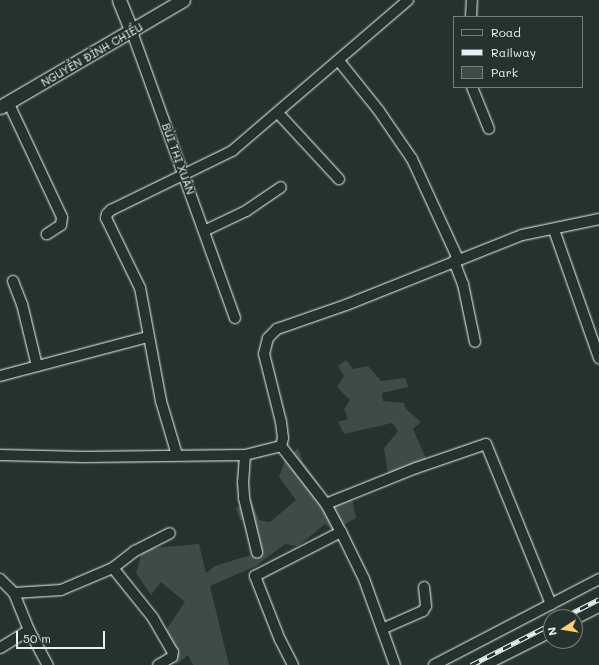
<!DOCTYPE html>
<html>
<head>
<meta charset="utf-8">
<style>
	body { margin:0 }
	#map { position:relative; width:599px; height:665px; overflow:hidden; background:#26332d; font-family:Mali,sans-serif }
	div>[style] { position:absolute }
	.green>* { inset:0; background:#3e4b47 }
	.roads { filter:drop-shadow(0 0 1px #e8f1f8) drop-shadow(0 0 1px #e8f1f8) }
	.minor>* { height:10px; margin:-5px; padding:0 5px; transform-origin:5px; border-radius:5px; background:#26332d }
	.tertiary>* { height:13px; margin:-6.5px; padding:0 6.5px; transform-origin:6.5px; border-radius:6.5px; background:#26332d }
	.rail>* { height:4.5px; margin-top:-2.25px; transform-origin:0; background:repeating-linear-gradient(90deg,#26332d 0 9px,#e8f1f8 0 18px); box-sizing:border-box; border-block:1px solid #e8f1f8 }
	span { translate:-50% -50%; white-space:nowrap; text-align:center; line-height:1.15; -webkit-text-stroke:3px #26332d; paint-order:stroke }
	.street-label { font-size:11px; color:#e8f1f8 }
	.legend { position:absolute; left:453px; top:16px; width:130px; height:72px; box-sizing:border-box; background:#26332d; border:1px solid #747f7e; margin:0; padding:5px 7px; list-style:none; font-size:12px; color:#e8f1f8 }
	.legend li { display:flex; align-items:center; gap:8px; height:20px }
	.legend b { width:20px; border:1px solid #747f7e }
	.north { position:absolute; left:543px; top:609px; width:40px; height:40px; box-sizing:border-box; background:#26332d; border:1px solid #747f7e; border-radius:50%; rotate:258deg; font-size:11px; font-weight:700; line-height:16px; text-align:center; color:#e8f1f8 }
	.north::after { content:''; display:block; margin:auto; width:14px; height:18px; background:#ffd166; clip-path:polygon(50% 0,100% 100%,50% 72%,0 100%) }
	.scale { position:absolute; left:16px; top:631px; width:89px; height:18px; box-sizing:border-box; border:2px solid #e8f1f8; border-top:0; padding-left:5px; font-size:12px; line-height:14px; white-space:nowrap; color:#e8f1f8; -webkit-text-stroke:3px #26332d; paint-order:stroke }
</style>
</head>
<body>
<div id="map">
	<div class="green">
		<div style="clip-path:polygon(346px 360px,353px 369px,368px 366px,381px 381px,406px 378px,408px 387px,382px 393px,383px 401px,404px 403px,406px 409px,421px 422px,413px 429px,428px 463px,389px 480px,384px 448px,398px 431px,392px 423px,344px 434px,338px 422px,348px 419px,344px 409px,350px 400px,337px 387px,344px 376px,338px 366px)"></div>
		<div style="clip-path:polygon(298px 448px,303px 462px,319px 484px,317px 500px,327px 501px,351px 494px,356px 518px,345px 524px,341px 537px,325px 524px,298px 546px,285px 544px,256px 566px,210px 586px,229px 665px,193px 665px,188px 655px,177px 664px,162px 636px,185px 602px,161px 582px,151px 595px,136px 573px,143px 549px,199px 544px,206px 573px,215px 566px,254px 554px,261px 544px,254px 536px,250px 521px,240px 520px,236px 508px,250px 499px,259px 520px,270px 522px,296px 500px,279px 477px,285px 460px)"></div>
	</div>
	<div class="roads">
		<div class="minor">
			<div style="left:471px;top:17px;width:17px;rotate:-87deg"></div>
			<div style="left:132px;top:32px;width:304px;rotate:70.2deg"></div>
			<div style="left:339px;top:61px;width:64px;rotate:51.3deg"></div>
			<div style="left:379px;top:111px;width:58px;rotate:55.5deg"></div>
			<div style="left:412px;top:159px;width:110px;rotate:65.3deg"></div>
			<div style="left:472px;top:87px;width:45px;rotate:68deg"></div>
			<div style="left:9px;top:104px;width:125px;rotate:64.9deg"></div>
			<div style="left:62px;top:217px;width:8px;rotate:97deg"></div>
			<div style="left:61px;top:225px;width:17px;rotate:147deg"></div>
			<div style="left:278px;top:113px;width:90px;rotate:47.3deg"></div>
			<div style="left:554px;top:230px;width:136px;rotate:70.6deg"></div>
			<div style="left:204px;top:231px;width:47px;rotate:-25.5deg"></div>
			<div style="left:246px;top:211px;width:42px;rotate:-34.4deg"></div>
			<div style="left:454px;top:261px;width:25px;rotate:69deg"></div>
			<div style="left:463px;top:284px;width:59px;rotate:78.3deg"></div>
			<div style="left:13px;top:281px;width:25px;rotate:69deg"></div>
			<div style="left:22px;top:304px;width:64px;rotate:76.4deg"></div>
			<div style="left:0;top:376px;width:153px;rotate:-14.8deg"></div>
			<div style="left:281px;top:446px;width:73px;rotate:52.2deg"></div>
			<div style="left:326px;top:504px;width:32px;rotate:62deg"></div>
			<div style="left:341px;top:532px;width:52px;rotate:63.9deg"></div>
			<div style="left:364px;top:579px;width:91px;rotate:70.2deg"></div>
			<div style="left:0;top:455px;width:84px;rotate:1.4deg"></div>
			<div style="left:84px;top:457px;width:161px;rotate:-0.7deg"></div>
			<div style="left:245px;top:455px;width:37px;rotate:-14deg"></div>
			<div style="left:281px;top:446px;width:8px;rotate:-76deg"></div>
			<div style="left:283px;top:438px;width:16px;rotate:-97deg"></div>
			<div style="left:281px;top:422px;width:70px;rotate:-104deg"></div>
			<div style="left:264px;top:354px;width:16px;rotate:-76deg"></div>
			<div style="left:268px;top:338px;width:13px;rotate:-45deg"></div>
			<div style="left:277px;top:329px;width:73px;rotate:-19.2deg"></div>
			<div style="left:346px;top:305px;width:189px;rotate:-21.7deg"></div>
			<div style="left:522px;top:235px;width:79px;rotate:-11.7deg"></div>
			<div style="left:177px;top:455px;width:56px;rotate:-106.5deg"></div>
			<div style="left:161px;top:401px;width:115px;rotate:-100.5deg"></div>
			<div style="left:140px;top:288px;width:78px;rotate:-115.9deg"></div>
			<div style="left:106px;top:218px;width:4px;rotate:-76deg"></div>
			<div style="left:107px;top:214px;width:6px;rotate:-45deg"></div>
			<div style="left:111px;top:210px;width:135px;rotate:-26deg"></div>
			<div style="left:232px;top:151px;width:232px;rotate:-40.6deg"></div>
			<div style="left:245px;top:455px;width:27px;rotate:94deg"></div>
			<div style="left:243px;top:482px;width:16px;rotate:86deg"></div>
			<div style="left:244px;top:498px;width:56px;rotate:76.5deg"></div>
			<div style="left:326px;top:504px;width:97px;rotate:-21.8deg"></div>
			<div style="left:416px;top:468px;width:74px;rotate:-18.9deg"></div>
			<div style="left:486px;top:444px;width:173px;rotate:67.9deg"></div>
			<div style="left:113px;top:568px;width:64px;rotate:51.3deg"></div>
			<div style="left:153px;top:618px;width:39px;rotate:60deg"></div>
			<div style="left:173px;top:652px;width:5px;rotate:101deg"></div>
			<div style="left:172px;top:657px;width:16px;rotate:150deg"></div>
			<div style="left:0;top:579px;width:20px;rotate:45deg"></div>
			<div style="left:14px;top:593px;width:40px;rotate:68deg"></div>
			<div style="left:29px;top:630px;width:34px;rotate:148deg"></div>
			<div style="left:14px;top:593px;width:47px;rotate:-3.7deg"></div>
			<div style="left:61px;top:590px;width:56px;rotate:-22.9deg"></div>
			<div style="left:113px;top:568px;width:28px;rotate:-38deg"></div>
			<div style="left:135px;top:551px;width:39px;rotate:-27deg"></div>
			<div style="left:575px;top:619px;width:27px;rotate:-27deg"></div>
			<div style="left:382px;top:629px;width:45px;rotate:-23.7deg"></div>
			<div style="left:423px;top:611px;width:6px;rotate:-59deg"></div>
			<div style="left:426px;top:606px;width:19px;rotate:-96deg"></div>
			<div style="left:29px;top:630px;width:40px;rotate:62deg"></div>
			<div style="left:293px;top:665px;width:28px;rotate:-117deg"></div>
			<div style="left:280px;top:640px;width:69px;rotate:-111.3deg"></div>
			<div style="left:255px;top:576px;width:97px;rotate:-27.1deg"></div>
			<div style="left:434px;top:665px;width:186px;rotate:-27.5deg"></div>
			<div style="left:485px;top:665px;width:74px;rotate:-26.6deg"></div>
		</div>
		<div class="tertiary">
			<div style="left:119px;top:0;width:35px;rotate:68deg"></div>
			<div style="left:0;top:107px;width:212px;rotate:-30.3deg"></div>
		</div>
	</div>
	<div class="rail">
		<div style="left:564px;top:617px;width:39px;rotate:-27deg"></div>
		<div style="left:471px;top:665px;width:90px;rotate:-27.1deg"></div>
	</div>
	<div class="street-label">
		<span style="left:92px;top:55px;rotate:-30deg">NGUYỄN ĐÌNH CHIỂU</span>
		<span style="left:178px;top:159px;rotate:70deg">BÙI THỊ XUÂN</span>
	</div>
	<ul class="legend">
	<li><b style="height:5px;background:#26332d"></b>Road</li>
	<li><b style="height:5px;background:#e8f1f8"></b>Railway</li>
	<li><b style="height:11px;background:#3e4b47"></b>Park</li>
	</ul>
	<div class="north">N</div>
	<div class="scale">50 m</div>
</div>
</body>
</html>
